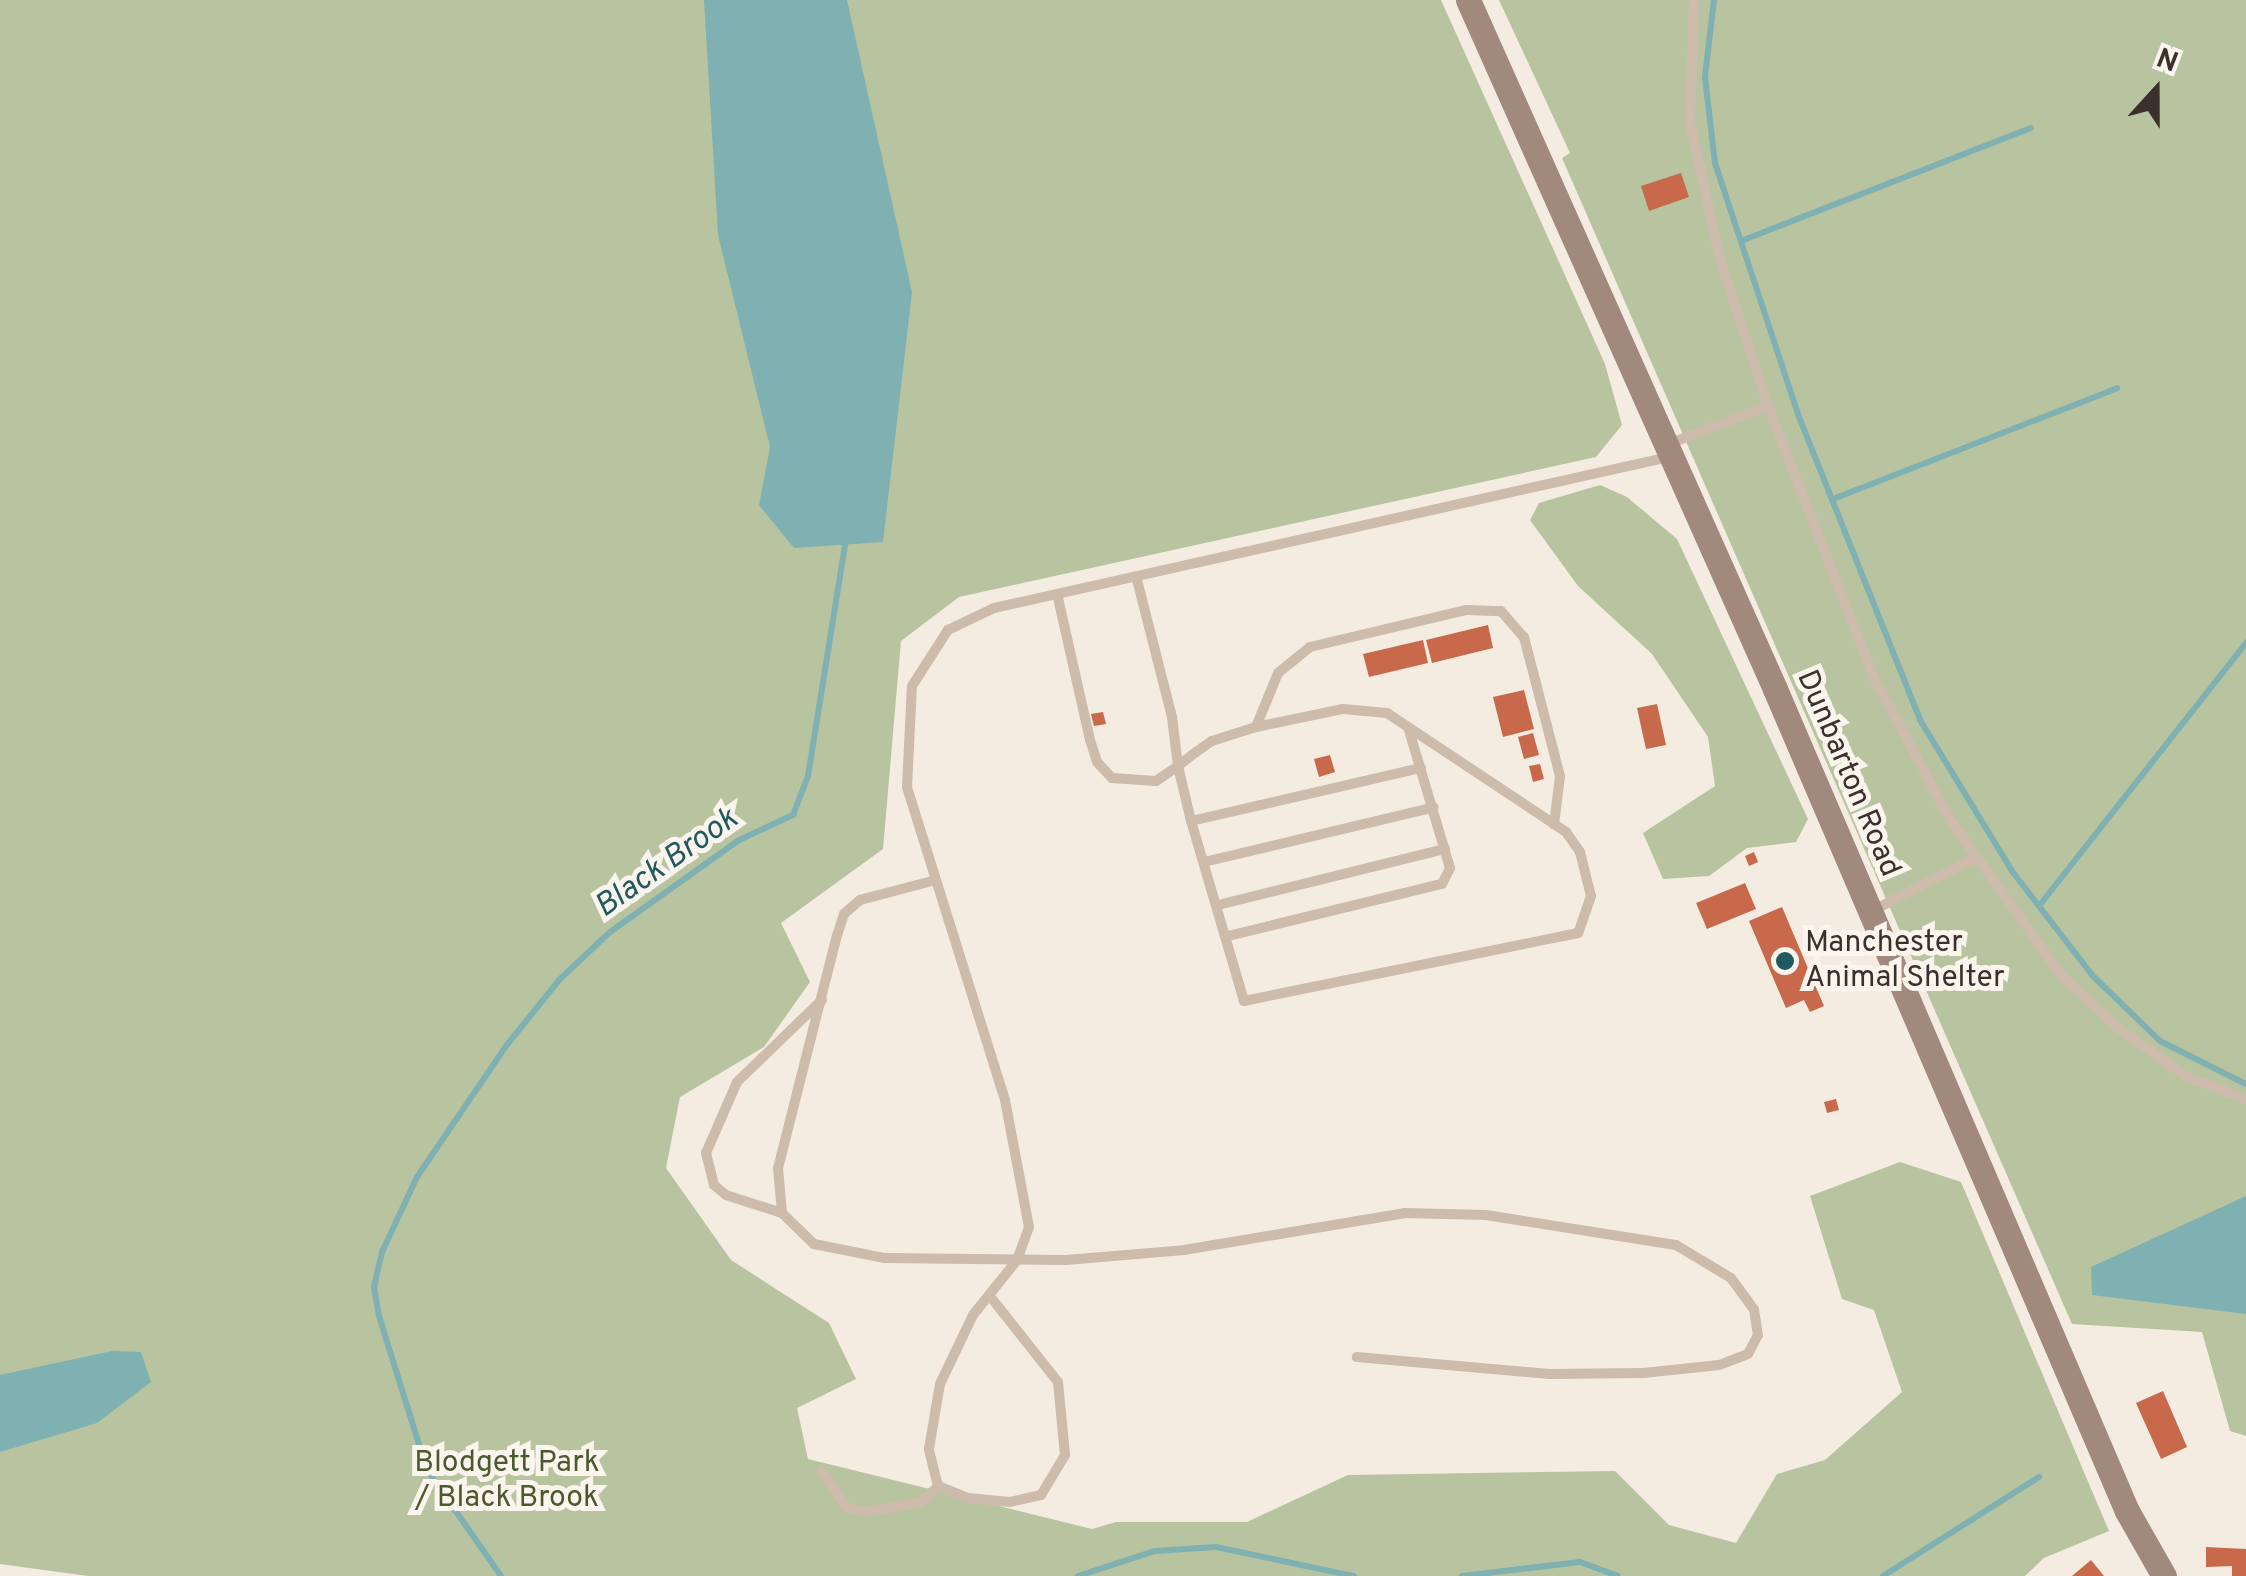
<!DOCTYPE html>
<html>
<head>
<meta charset="utf-8">
<style>
	body { margin:0 }
	#map { position:relative; width:2246px; height:1576px; overflow:hidden; background:#f4ebe1; font-family:Overpass,sans-serif }
	div>[style] { position:absolute }
	.green>* { inset:0; background:#b8c4a0 }
	.water>* { inset:0; background:#7fb0b2 }
	.stream>* { height:6px; margin:-3px; padding:0 3px; transform-origin:3px; border-radius:3px; background:#7fb0b2 }
	.building>* { inset:0; background:#c8694b }
	.lane>* { height:10px; margin:-5px; padding:0 5px; transform-origin:5px; border-radius:5px; background:#cdbbac }
	.secondary>* { height:25px; margin:-12.5px; padding:0 12.5px; transform-origin:12.5px; border-radius:12.5px; background:#a18a7d }
	.dots>* { width:28px; height:28px; translate:-50% -50%; box-sizing:border-box; border:5px solid #fbf5ee; border-radius:50% }
	span { translate:-50% -50%; white-space:nowrap; text-align:center; line-height:1.15; -webkit-text-stroke:10px #fbf5ee; paint-order:stroke }
	.street-label { font-size:30px; color:#3b302b }
	.poi-label { font-size:30px; color:#3b302b }
	.left { translate:0 -50%; text-align:left }
	.park-label { font-size:30px; color:#4a5a2e }
	.water-label { font-size:32px; color:#1f5a5e; font-style:italic }
	.north { position:absolute; left:2106px; top:40px; width:100px; height:100px; -webkit-text-stroke:8px #fbf5ee; paint-order:stroke; rotate:21deg; font-size:28px; font-weight:700; line-height:40px; text-align:center; color:#3b302b }
	.north::after { content:''; display:block; margin:auto; width:35px; height:45px; background:#3b302b; clip-path:polygon(50% 0,100% 100%,50% 72%,0 100%) }
</style>
</head>
<body>
<div id="map">
	<div class="green">
		<div style="clip-path:polygon(0 0,1441px 0,1605px 364px,1622px 425px,1596px 457px,959px 597px,901px 641px,883px 849px,781px 923px,810px 982px,764px 1047px,680px 1097px,666px 1168px,731px 1260px,829px 1323px,856px 1379px,797px 1408px,808px 1459px,1092px 1529px,1116px 1522px,1247px 1522px,1348px 1475px,1615px 1471px,1669px 1525px,1736px 1543px,1777px 1474px,1825px 1460px,1902px 1392px,1874px 1310px,1842px 1299px,1810px 1196px,1900px 1162px,1961px 1182px,2109px 1531px,2044px 1558px,2025px 1576px,88px 1576px,0 1564px)"></div>
		<div style="clip-path:polygon(1499px 0,2246px 0,2246px 1436px,2230px 1431px,2202px 1332px,2072px 1324px,1562px 158px,1570px 153px)"></div>
		<div style="clip-path:polygon(1600px 485px,1627px 497px,1677px 539px,1808px 819px,1796px 842px,1747px 848px,1709px 876px,1663px 879px,1643px 833px,1715px 786px,1708px 737px,1652px 654px,1578px 586px,1530px 520px,1539px 503px)"></div>
	</div>
	<div class="water">
		<div style="clip-path:polygon(704px 0,847px 0,912px 292px,883px 542px,794px 548px,759px 505px,770px 447px,718px 235px)"></div>
		<div style="clip-path:polygon(2246px 1196px,2246px 1314px,2092px 1295px,2091px 1267px)"></div>
		<div style="clip-path:polygon(112px 1351px,141px 1352px,151px 1382px,97px 1423px,0 1452px,0 1375px)"></div>
	</div>
	<div class="stream">
		<div style="left:1714px;top:0;width:78px;rotate:96.7deg"></div>
		<div style="left:1705px;top:77px;width:87px;rotate:83.4deg"></div>
		<div style="left:1715px;top:163px;width:268px;rotate:71.7deg"></div>
		<div style="left:1799px;top:417px;width:326px;rotate:68.2deg"></div>
		<div style="left:1920px;top:720px;width:177px;rotate:58.6deg"></div>
		<div style="left:2012px;top:871px;width:131px;rotate:52.4deg"></div>
		<div style="left:2092px;top:975px;width:95px;rotate:44.1deg"></div>
		<div style="left:2160px;top:1041px;width:96px;rotate:26.6deg"></div>
		<div style="left:1741px;top:241px;width:311px;rotate:-21.3deg"></div>
		<div style="left:1833px;top:499px;width:305px;rotate:-21.3deg"></div>
		<div style="left:2039px;top:906px;width:335px;rotate:-51.8deg"></div>
		<div style="left:501px;top:1576px;width:129px;rotate:-124.9deg"></div>
		<div style="left:427px;top:1470px;width:161px;rotate:-107.3deg"></div>
		<div style="left:379px;top:1316px;width:29px;rotate:-100deg"></div>
		<div style="left:374px;top:1287px;width:36px;rotate:-77deg"></div>
		<div style="left:382px;top:1252px;width:83px;rotate:-65deg"></div>
		<div style="left:417px;top:1177px;width:158px;rotate:-55.8deg"></div>
		<div style="left:506px;top:1046px;width:85px;rotate:-51.2deg"></div>
		<div style="left:559px;top:980px;width:70px;rotate:-43.3deg"></div>
		<div style="left:610px;top:932px;width:158px;rotate:-35.5deg"></div>
		<div style="left:739px;top:840px;width:60px;rotate:-24.8deg"></div>
		<div style="left:793px;top:815px;width:42px;rotate:-69deg"></div>
		<div style="left:808px;top:776px;width:246px;rotate:-80.9deg"></div>
		<div style="left:1078px;top:1576px;width:81px;rotate:-18deg"></div>
		<div style="left:1155px;top:1551px;width:61px;rotate:-3.8deg"></div>
		<div style="left:1216px;top:1547px;width:141px;rotate:11.9deg"></div>
		<div style="left:1462px;top:1576px;width:119px;rotate:-6.8deg"></div>
		<div style="left:1580px;top:1562px;width:40px;rotate:20.2deg"></div>
		<div style="left:1883px;top:1576px;width:185px;rotate:-32.4deg"></div>
	</div>
	<div class="building">
		<div style="clip-path:polygon(1681px 173px,1689px 197px,1649px 211px,1641px 186px)"></div>
		<div style="clip-path:polygon(1488px 625px,1493px 648px,1432px 663px,1426px 640px)"></div>
		<div style="clip-path:polygon(1423px 640px,1428px 663px,1369px 677px,1363px 654px)"></div>
		<div style="clip-path:polygon(1524px 690px,1534px 729px,1503px 737px,1493px 697px)"></div>
		<div style="clip-path:polygon(1657px 704px,1666px 745px,1646px 749px,1637px 708px)"></div>
		<div style="clip-path:polygon(1103px 712px,1106px 724px,1094px 726px,1091px 714px)"></div>
		<div style="clip-path:polygon(1533px 733px,1539px 755px,1524px 759px,1518px 737px)"></div>
		<div style="clip-path:polygon(1330px 755px,1335px 772px,1319px 777px,1314px 759px)"></div>
		<div style="clip-path:polygon(1540px 764px,1544px 779px,1533px 782px,1529px 766px)"></div>
		<div style="clip-path:polygon(1754px 852px,1758px 862px,1749px 866px,1745px 856px)"></div>
		<div style="clip-path:polygon(1745px 883px,1756px 909px,1707px 929px,1696px 903px)"></div>
		<div style="clip-path:polygon(1782px 907px,1824px 1006px,1810px 1012px,1804px 1000px,1786px 1008px,1749px 921px)"></div>
		<div style="clip-path:polygon(1836px 1099px,1839px 1110px,1827px 1113px,1824px 1102px)"></div>
		<div style="clip-path:polygon(2163px 1391px,2187px 1447px,2161px 1459px,2136px 1403px)"></div>
		<div style="clip-path:polygon(2206px 1547px,2246px 1549px,2246px 1576px,2232px 1576px,2232px 1566px,2206px 1567px)"></div>
		<div style="clip-path:polygon(2091px 1560px,2104px 1576px,2072px 1576px)"></div>
	</div>
	<div class="lane">
		<div style="left:1694px;top:0;width:123px;rotate:91.9deg"></div>
		<div style="left:1690px;top:123px;width:139px;rotate:77.6deg"></div>
		<div style="left:1720px;top:259px;width:155px;rotate:71.9deg"></div>
		<div style="left:1768px;top:406px;width:290px;rotate:68.7deg"></div>
		<div style="left:1873px;top:676px;width:161px;rotate:61.8deg"></div>
		<div style="left:1949px;top:818px;width:193px;rotate:54.5deg"></div>
		<div style="left:2061px;top:975px;width:78px;rotate:42.9deg"></div>
		<div style="left:2118px;top:1028px;width:85px;rotate:35.4deg"></div>
		<div style="left:2187px;top:1077px;width:63px;rotate:20.4deg"></div>
		<div style="left:1666px;top:445px;width:109px;rotate:-20.9deg"></div>
		<div style="left:1058px;top:598px;width:146px;rotate:77.3deg"></div>
		<div style="left:1090px;top:740px;width:23px;rotate:72deg"></div>
		<div style="left:1097px;top:762px;width:22px;rotate:47deg"></div>
		<div style="left:1112px;top:778px;width:44px;rotate:3.9deg"></div>
		<div style="left:1156px;top:781px;width:27px;rotate:-34deg"></div>
		<div style="left:1178px;top:766px;width:23px;rotate:-38deg"></div>
		<div style="left:1196px;top:752px;width:19px;rotate:-35deg"></div>
		<div style="left:1212px;top:741px;width:46px;rotate:-17.7deg"></div>
		<div style="left:1256px;top:727px;width:89px;rotate:-11.7deg"></div>
		<div style="left:1343px;top:709px;width:44px;rotate:5.2deg"></div>
		<div style="left:1387px;top:713px;width:215px;rotate:33.6deg"></div>
		<div style="left:1566px;top:832px;width:24px;rotate:55deg"></div>
		<div style="left:1580px;top:852px;width:45px;rotate:76deg"></div>
		<div style="left:1591px;top:896px;width:39px;rotate:109deg"></div>
		<div style="left:1578px;top:933px;width:341px;rotate:168.5deg"></div>
		<div style="left:1244px;top:1001px;width:188px;rotate:-106.4deg"></div>
		<div style="left:1191px;top:821px;width:57px;rotate:-103.3deg"></div>
		<div style="left:1178px;top:766px;width:49px;rotate:-97deg"></div>
		<div style="left:1172px;top:717px;width:141px;rotate:-104.3deg"></div>
		<div style="left:1256px;top:727px;width:58px;rotate:-67.8deg"></div>
		<div style="left:1278px;top:673px;width:41px;rotate:-39.1deg"></div>
		<div style="left:1310px;top:647px;width:161px;rotate:-13.3deg"></div>
		<div style="left:1467px;top:610px;width:34px;rotate:2deg"></div>
		<div style="left:1501px;top:611px;width:35px;rotate:49deg"></div>
		<div style="left:1524px;top:637px;width:144px;rotate:75.5deg"></div>
		<div style="left:1560px;top:776px;width:49px;rotate:97deg"></div>
		<div style="left:1191px;top:821px;width:236px;rotate:-13deg"></div>
		<div style="left:1204px;top:862px;width:236px;rotate:-13.4deg"></div>
		<div style="left:932px;top:881px;width:74px;rotate:165.2deg"></div>
		<div style="left:860px;top:900px;width:21px;rotate:139deg"></div>
		<div style="left:844px;top:914px;width:22px;rotate:108deg"></div>
		<div style="left:837px;top:935px;width:240px;rotate:104.2deg"></div>
		<div style="left:778px;top:1168px;width:45px;rotate:84.9deg"></div>
		<div style="left:782px;top:1213px;width:45px;rotate:44.1deg"></div>
		<div style="left:814px;top:1244px;width:71px;rotate:11.3deg"></div>
		<div style="left:884px;top:1258px;width:182px;rotate:0.6deg"></div>
		<div style="left:1066px;top:1260px;width:118px;rotate:-4.8deg"></div>
		<div style="left:1184px;top:1250px;width:223px;rotate:-9.5deg"></div>
		<div style="left:1404px;top:1213px;width:82px;rotate:1.4deg"></div>
		<div style="left:1486px;top:1215px;width:192px;rotate:9deg"></div>
		<div style="left:1676px;top:1245px;width:64px;rotate:31deg"></div>
		<div style="left:1731px;top:1278px;width:39px;rotate:54deg"></div>
		<div style="left:1754px;top:1310px;width:25px;rotate:81deg"></div>
		<div style="left:1758px;top:1335px;width:21px;rotate:118deg"></div>
		<div style="left:1748px;top:1354px;width:31px;rotate:159deg"></div>
		<div style="left:1719px;top:1365px;width:76px;rotate:174deg"></div>
		<div style="left:1643px;top:1373px;width:93px;rotate:179.4deg"></div>
		<div style="left:1550px;top:1374px;width:194px;rotate:-175deg"></div>
		<div style="left:1218px;top:905px;width:234px;rotate:-13.9deg"></div>
		<div style="left:1872px;top:911px;width:118px;rotate:-27.2deg"></div>
		<div style="left:1228px;top:936px;width:220px;rotate:-13.7deg"></div>
		<div style="left:1442px;top:884px;width:18px;rotate:-63deg"></div>
		<div style="left:1450px;top:868px;width:147px;rotate:-106.6deg"></div>
		<div style="left:782px;top:1213px;width:59px;rotate:-162.2deg"></div>
		<div style="left:726px;top:1195px;width:16px;rotate:-140deg"></div>
		<div style="left:714px;top:1185px;width:33px;rotate:-104deg"></div>
		<div style="left:706px;top:1153px;width:77px;rotate:-66.4deg"></div>
		<div style="left:737px;top:1082px;width:118px;rotate:-44deg"></div>
		<div style="left:822px;top:1471px;width:43px;rotate:56.3deg"></div>
		<div style="left:846px;top:1507px;width:21px;rotate:14deg"></div>
		<div style="left:866px;top:1512px;width:57px;rotate:-10.1deg"></div>
		<div style="left:922px;top:1502px;width:23px;rotate:-45deg"></div>
		<div style="left:938px;top:1486px;width:38px;rotate:-104deg"></div>
		<div style="left:929px;top:1449px;width:66px;rotate:-80.4deg"></div>
		<div style="left:940px;top:1384px;width:76px;rotate:-64.4deg"></div>
		<div style="left:973px;top:1315px;width:70px;rotate:-51.3deg"></div>
		<div style="left:1017px;top:1260px;width:35px;rotate:-70deg"></div>
		<div style="left:1029px;top:1227px;width:129px;rotate:-100.7deg"></div>
		<div style="left:1005px;top:1100px;width:328px;rotate:-107.4deg"></div>
		<div style="left:907px;top:787px;width:101px;rotate:-87.2deg"></div>
		<div style="left:912px;top:686px;width:67px;rotate:-57.3deg"></div>
		<div style="left:948px;top:630px;width:51px;rotate:-25.6deg"></div>
		<div style="left:994px;top:608px;width:692px;rotate:-12.61deg"></div>
		<div style="left:938px;top:1486px;width:32px;rotate:22deg"></div>
		<div style="left:968px;top:1498px;width:42px;rotate:5.4deg"></div>
		<div style="left:1010px;top:1502px;width:32px;rotate:-13deg"></div>
		<div style="left:1041px;top:1495px;width:47px;rotate:-59deg"></div>
		<div style="left:1065px;top:1455px;width:73px;rotate:-95.5deg"></div>
		<div style="left:1058px;top:1382px;width:111px;rotate:-128.4deg"></div>
	</div>
	<div class="secondary">
		<div style="left:1468px;top:0;width:754px;rotate:65.98deg"></div>
		<div style="left:1775px;top:689px;width:894px;rotate:66.82deg"></div>
		<div style="left:2127px;top:1511px;width:75px;rotate:60.4deg"></div>
	</div>
	<div class="dots">
		<div style="left:1785px;top:961px;background:#1f5a5e"></div>
	</div>
	<div class="street-label">
		<span style="left:1847px;top:774px;rotate:67deg">Dunbarton Road</span>
	</div>
	<div class="poi-label">
		<span class="left" style="left:1805px;top:961px">Manchester<br>Animal Shelter</span>
	</div>
	<div class="park-label">
		<span style="left:507px;top:1481px">Blodgett Park<br>/ Black Brook</span>
	</div>
	<div class="water-label">
		<span style="left:667px;top:864px;rotate:-35deg">Black Brook</span>
	</div>
	<div class="north">N</div>
</div>
</body>
</html>
